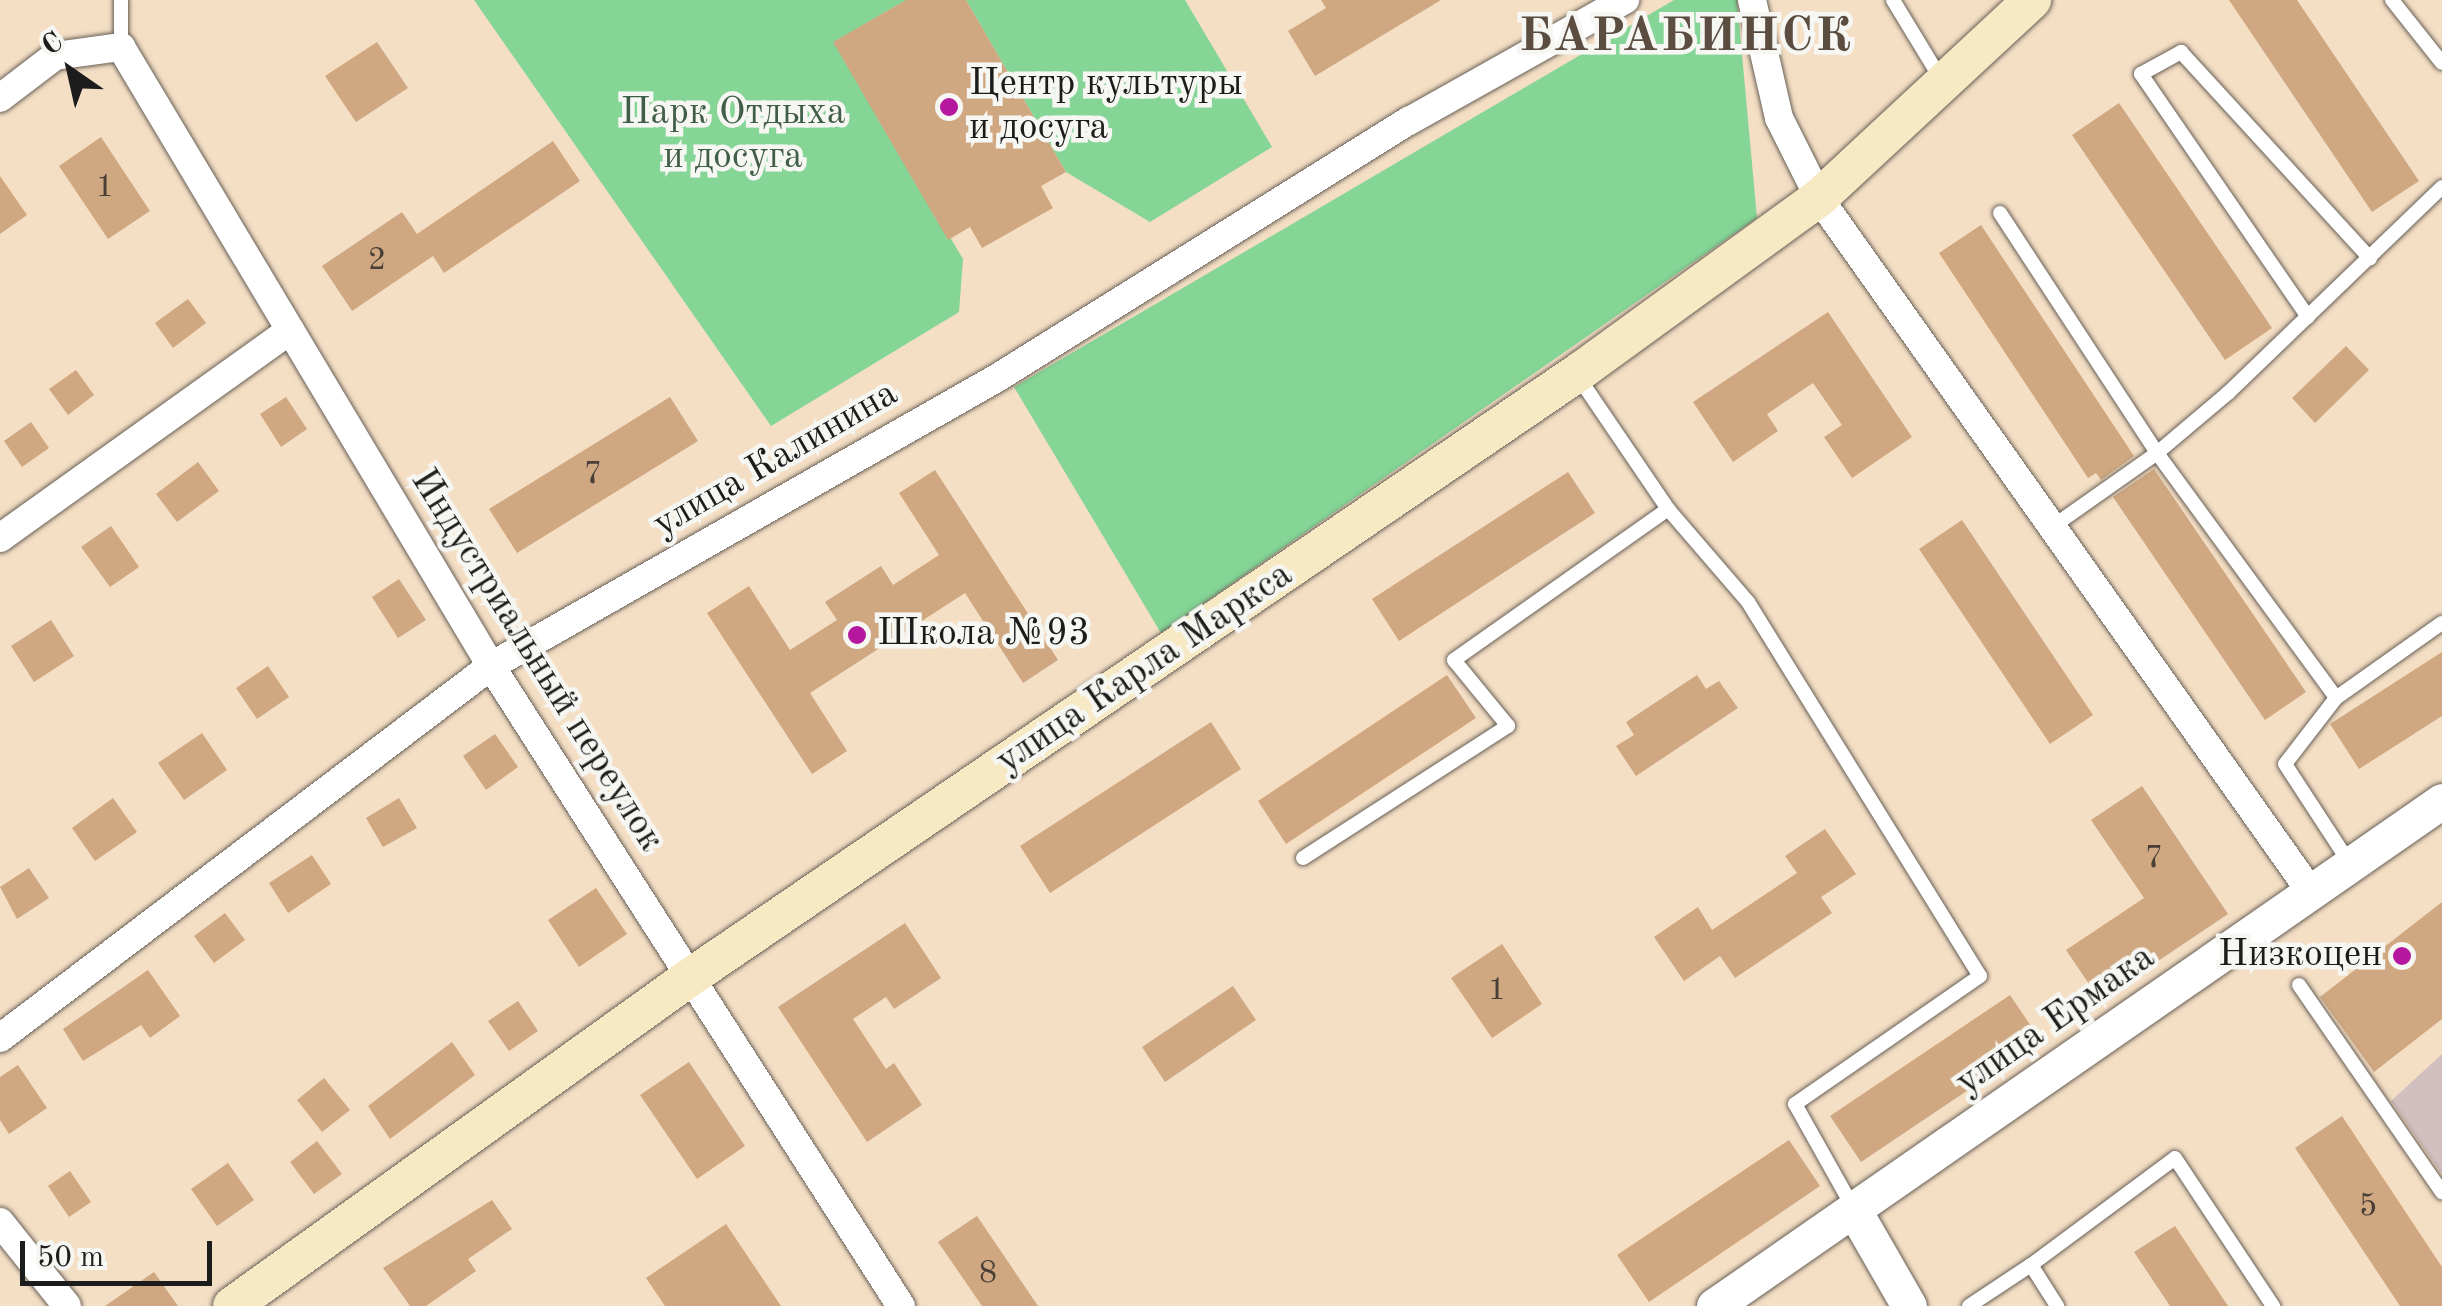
<!DOCTYPE html>
<html>
<head>
<meta charset="utf-8">
<style>
	body { margin:0 }
	#map { position:relative; width:2442px; height:1306px; overflow:hidden; background:#f4dec4; font-family:"Old Standard TT",serif }
	div>[style] { position:absolute }
	.industrial>* { inset:0; background:#d2bfbf }
	.green>* { inset:0; background:#84d596 }
	.building>* { inset:0; background:#cfa882 }
	.roads { filter:drop-shadow(0 0 2px #686057) drop-shadow(0 0 2px #686057) }
	.service>* { height:14px; margin:-7px; padding:0 7px; transform-origin:7px; border-radius:7px; background:#fff }
	.minor>* { height:28px; margin:-14px; padding:0 14px; transform-origin:14px; border-radius:14px; background:#fff }
	.tertiary>* { height:35px; margin:-17.5px; padding:0 17.5px; transform-origin:17.5px; border-radius:17.5px; background:#fff }
	.secondary>* { height:38px; margin:-19px; padding:0 19px; transform-origin:19px; border-radius:19px; background:#f6e9c3 }
	.dots>* { width:28px; height:28px; translate:-50% -50%; box-sizing:border-box; border:5px solid #f6f6f2; border-radius:50% }
	span { translate:-50% -50%; white-space:nowrap; text-align:center; line-height:1.15; -webkit-text-stroke:9px #f6f6f2; paint-order:stroke }
	.number-label { font-size:32px; color:#493f36 }
	.number-label span { -webkit-text-stroke-width:0 }
	.poi-label { font-size:38px; color:#1c1c1c }
	.left { translate:0 -50%; text-align:left }
	.right { translate:-100% -50%; text-align:right }
	.park-label { font-size:38px; color:#405d47 }
	.street-label { font-size:38px; color:#1c1c1c }
	.district-label { font-size:48px; color:#5b4d40; font-weight:700; letter-spacing:2.5px }
	.north { position:absolute; left:20px; top:20px; width:100px; height:100px; -webkit-text-stroke:8px #f6f6f2; paint-order:stroke; rotate:326deg; font-size:28px; font-weight:700; line-height:40px; text-align:center; color:#1c1c1c }
	.north::after { content:''; display:block; margin:auto; width:35px; height:45px; background:#1c1c1c; clip-path:polygon(50% 0,100% 100%,50% 72%,0 100%) }
	.scale { position:absolute; left:20px; top:1241px; width:192px; height:45px; box-sizing:border-box; border:5px solid #1c1c1c; border-top:0; padding-left:12px; font-size:30px; line-height:35px; white-space:nowrap; color:#1c1c1c; -webkit-text-stroke:8px #f6f6f2; paint-order:stroke }
</style>
</head>
<body>
<div id="map">
	<div class="industrial">
		<div style="clip-path:polygon(2442px 1054px,2442px 1174px,2391px 1101px)"></div>
	</div>
	<div class="green">
		<div style="clip-path:polygon(474px 0,906px 0,834px 42px,963px 259px,959px 312px,771px 426px)"></div>
		<div style="clip-path:polygon(966px 0,1185px 0,1272px 147px,1150px 222px,1066px 172px)"></div>
		<div style="clip-path:polygon(1674px 0,1737px 0,1757px 218px,1161px 633px,1014px 387px)"></div>
	</div>
	<div class="building">
		<div style="clip-path:polygon(906px 0,966px 0,1066px 172px,1041px 186px,1053px 208px,982px 248px,970px 227px,948px 240px,833px 42px)"></div>
		<div style="clip-path:polygon(1321px 0,1441px 0,1315px 76px,1288px 31px,1326px 8px)"></div>
		<div style="clip-path:polygon(2229px 0,2297px 0,2419px 181px,2372px 212px)"></div>
		<div style="clip-path:polygon(377px 42px,408px 88px,356px 122px,325px 76px)"></div>
		<div style="clip-path:polygon(2119px 103px,2272px 328px,2225px 360px,2072px 135px)"></div>
		<div style="clip-path:polygon(101px 137px,150px 211px,108px 239px,59px 166px)"></div>
		<div style="clip-path:polygon(553px 141px,580px 181px,444px 273px,433px 256px,352px 311px,322px 266px,402px 212px,417px 234px)"></div>
		<div style="clip-path:polygon(0 176px,27px 215px,0 234px)"></div>
		<div style="clip-path:polygon(1981px 225px,2134px 456px,2101px 480px,2096px 473px,2088px 478px,1939px 253px)"></div>
		<div style="clip-path:polygon(188px 299px,206px 323px,173px 348px,155px 323px)"></div>
		<div style="clip-path:polygon(1828px 312px,1912px 437px,1852px 478px,1824px 437px,1842px 425px,1813px 383px,1767px 414px,1778px 431px,1733px 462px,1693px 402px)"></div>
		<div style="clip-path:polygon(2346px 346px,2369px 370px,2315px 423px,2292px 398px)"></div>
		<div style="clip-path:polygon(76px 370px,94px 395px,68px 415px,49px 389px)"></div>
		<div style="clip-path:polygon(286px 397px,307px 429px,281px 447px,260px 414px)"></div>
		<div style="clip-path:polygon(670px 397px,698px 441px,517px 553px,489px 509px)"></div>
		<div style="clip-path:polygon(31px 422px,49px 448px,22px 467px,4px 441px)"></div>
		<div style="clip-path:polygon(198px 462px,219px 491px,177px 522px,156px 494px)"></div>
		<div style="clip-path:polygon(2154px 469px,2306px 692px,2265px 720px,2113px 497px)"></div>
		<div style="clip-path:polygon(935px 470px,1058px 660px,1023px 683px,965px 593px,810px 693px,847px 751px,812px 774px,707px 613px,749px 586px,790px 650px,837px 620px,825px 602px,881px 566px,893px 585px,939px 555px,899px 493px)"></div>
		<div style="clip-path:polygon(1568px 472px,1595px 513px,1399px 641px,1372px 599px)"></div>
		<div style="clip-path:polygon(1962px 520px,2093px 715px,2050px 744px,1919px 549px)"></div>
		<div style="clip-path:polygon(111px 526px,139px 567px,110px 587px,81px 547px)"></div>
		<div style="clip-path:polygon(399px 579px,426px 620px,398px 638px,372px 597px)"></div>
		<div style="clip-path:polygon(51px 620px,74px 656px,34px 682px,11px 646px)"></div>
		<div style="clip-path:polygon(2442px 652px,2442px 716px,2359px 769px,2330px 724px)"></div>
		<div style="clip-path:polygon(268px 666px,289px 697px,257px 719px,236px 688px)"></div>
		<div style="clip-path:polygon(1447px 675px,1476px 718px,1286px 844px,1258px 801px)"></div>
		<div style="clip-path:polygon(1697px 675px,1706px 689px,1719px 681px,1738px 708px,1636px 776px,1616px 746px,1634px 735px,1626px 722px)"></div>
		<div style="clip-path:polygon(1211px 722px,1241px 769px,1050px 893px,1020px 846px)"></div>
		<div style="clip-path:polygon(202px 733px,227px 770px,184px 800px,158px 763px)"></div>
		<div style="clip-path:polygon(495px 734px,518px 767px,486px 790px,463px 756px)"></div>
		<div style="clip-path:polygon(2142px 786px,2228px 914px,2100px 1000px,2066px 950px,2144px 898px,2091px 820px)"></div>
		<div style="clip-path:polygon(113px 798px,137px 832px,95px 861px,72px 828px)"></div>
		<div style="clip-path:polygon(399px 798px,417px 828px,383px 847px,366px 818px)"></div>
		<div style="clip-path:polygon(1825px 829px,1856px 874px,1821px 897px,1832px 913px,1735px 978px,1720px 956px,1684px 981px,1654px 937px,1698px 907px,1712px 930px,1797px 873px,1785px 856px)"></div>
		<div style="clip-path:polygon(312px 855px,331px 884px,288px 913px,269px 883px)"></div>
		<div style="clip-path:polygon(29px 868px,49px 898px,17px 919px,0 887px)"></div>
		<div style="clip-path:polygon(596px 888px,627px 934px,579px 967px,548px 920px)"></div>
		<div style="clip-path:polygon(2442px 902px,2442px 1019px,2374px 1072px,2320px 997px)"></div>
		<div style="clip-path:polygon(225px 913px,245px 940px,214px 963px,194px 936px)"></div>
		<div style="clip-path:polygon(905px 923px,941px 978px,894px 1009px,886px 997px,853px 1019px,886px 1069px,894px 1063px,922px 1105px,867px 1142px,778px 1007px)"></div>
		<div style="clip-path:polygon(1502px 944px,1542px 1004px,1492px 1038px,1451px 978px)"></div>
		<div style="clip-path:polygon(148px 970px,180px 1016px,150px 1038px,141px 1025px,83px 1061px,63px 1029px)"></div>
		<div style="clip-path:polygon(1233px 986px,1256px 1020px,1165px 1082px,1142px 1047px)"></div>
		<div style="clip-path:polygon(2010px 995px,2041px 1041px,1861px 1162px,1830px 1116px)"></div>
		<div style="clip-path:polygon(518px 1001px,538px 1031px,509px 1051px,488px 1021px)"></div>
		<div style="clip-path:polygon(452px 1042px,475px 1075px,390px 1139px,368px 1106px)"></div>
		<div style="clip-path:polygon(689px 1062px,745px 1146px,697px 1179px,640px 1095px)"></div>
		<div style="clip-path:polygon(18px 1065px,47px 1108px,9px 1134px,0 1120px,0 1077px)"></div>
		<div style="clip-path:polygon(324px 1078px,350px 1110px,322px 1132px,297px 1100px)"></div>
		<div style="clip-path:polygon(2342px 1116px,2442px 1267px,2442px 1306px,2400px 1306px,2295px 1148px)"></div>
		<div style="clip-path:polygon(1789px 1140px,1820px 1186px,1649px 1302px,1617px 1255px)"></div>
		<div style="clip-path:polygon(317px 1141px,342px 1174px,314px 1194px,290px 1162px)"></div>
		<div style="clip-path:polygon(228px 1163px,254px 1200px,217px 1226px,191px 1189px)"></div>
		<div style="clip-path:polygon(70px 1171px,91px 1202px,69px 1217px,48px 1186px)"></div>
		<div style="clip-path:polygon(492px 1200px,512px 1229px,468px 1259px,476px 1271px,426px 1306px,410px 1306px,383px 1268px)"></div>
		<div style="clip-path:polygon(977px 1216px,1038px 1306px,982px 1306px,938px 1242px)"></div>
		<div style="clip-path:polygon(726px 1224px,781px 1306px,665px 1306px,646px 1278px)"></div>
		<div style="clip-path:polygon(2175px 1226px,2228px 1306px,2170px 1306px,2134px 1252px)"></div>
		<div style="clip-path:polygon(154px 1272px,178px 1306px,105px 1306px)"></div>
	</div>
	<div class="roads">
		<div class="service">
			<div style="left:1893px;top:0;width:95px;rotate:58.8deg"></div>
			<div style="left:2392px;top:0;width:80px;rotate:51.6deg"></div>
			<div style="left:121px;top:47px;width:47px;rotate:-90deg"></div>
			<div style="left:2000px;top:213px;width:287px;rotate:56.8deg"></div>
			<div style="left:2157px;top:453px;width:303px;rotate:53.8deg"></div>
			<div style="left:2336px;top:698px;width:130px;rotate:-35.3deg"></div>
			<div style="left:2308px;top:317px;width:295px;rotate:-124.5deg"></div>
			<div style="left:2141px;top:74px;width:46px;rotate:-28.8deg"></div>
			<div style="left:2181px;top:52px;width:280px;rotate:47.5deg"></div>
			<div style="left:1668px;top:509px;width:123px;rotate:49.3deg"></div>
			<div style="left:1748px;top:602px;width:440px;rotate:58.2deg"></div>
			<div style="left:1980px;top:976px;width:225px;rotate:145.3deg"></div>
			<div style="left:1795px;top:1104px;width:120px;rotate:60.7deg"></div>
			<div style="left:2055px;top:525px;width:125px;rotate:-35.2deg"></div>
			<div style="left:2157px;top:453px;width:93px;rotate:-40.2deg"></div>
			<div style="left:2228px;top:393px;width:297px;rotate:-43.9deg"></div>
			<div style="left:2336px;top:698px;width:83px;rotate:127.7deg"></div>
			<div style="left:2285px;top:764px;width:117px;rotate:56.9deg"></div>
			<div style="left:1303px;top:858px;width:244px;rotate:-32.8deg"></div>
			<div style="left:1508px;top:726px;width:85px;rotate:-129.3deg"></div>
			<div style="left:1454px;top:660px;width:262px;rotate:-35.2deg"></div>
			<div style="left:1668px;top:509px;width:162px;rotate:-124.2deg"></div>
			<div style="left:2299px;top:985px;width:252px;rotate:55.4deg"></div>
			<div style="left:2031px;top:1265px;width:179px;rotate:-36.6deg"></div>
			<div style="left:2175px;top:1158px;width:178px;rotate:56.5deg"></div>
			<div style="left:1969px;top:1306px;width:74px;rotate:-33.5deg"></div>
			<div style="left:2031px;top:1265px;width:49px;rotate:57.6deg"></div>
		</div>
		<div class="minor">
			<div style="left:1752px;top:0;width:121px;rotate:77.1deg"></div>
			<div style="left:1779px;top:118px;width:89px;rotate:63.4deg"></div>
			<div style="left:1819px;top:198px;width:854px;rotate:54.67deg"></div>
			<div style="left:0;top:98px;width:69px;rotate:-37.4deg"></div>
			<div style="left:55px;top:56px;width:67px;rotate:-7.8deg"></div>
			<div style="left:121px;top:47px;width:721px;rotate:59.13deg"></div>
			<div style="left:491px;top:666px;width:760px;rotate:57.36deg"></div>
			<div style="left:0;top:538px;width:357px;rotate:-35.6deg"></div>
			<div style="left:0;top:1038px;width:616px;rotate:-37.15deg"></div>
			<div style="left:491px;top:666px;width:582px;rotate:-29.65deg"></div>
			<div style="left:997px;top:378px;width:486px;rotate:-32deg"></div>
			<div style="left:1409px;top:121px;width:248px;rotate:-29.3deg"></div>
			<div style="left:0;top:1222px;width:107px;rotate:51.4deg"></div>
		</div>
		<div class="tertiary">
			<div style="left:1855px;top:1212px;width:108px;rotate:60.1deg"></div>
			<div style="left:1714px;top:1306px;width:886px;rotate:-34.75deg"></div>
		</div>
		<div class="secondary">
			<div style="left:232px;top:1306px;width:563px;rotate:-35.67deg"></div>
			<div style="left:689px;top:978px;width:1080px;rotate:-34.25deg"></div>
			<div style="left:1582px;top:370px;width:293px;rotate:-36deg"></div>
			<div style="left:1819px;top:198px;width:291px;rotate:-42.9deg"></div>
		</div>
	</div>
	<div class="dots">
		<div style="left:949px;top:107px;background:#b5179e"></div>
		<div style="left:857px;top:635px;background:#b5179e"></div>
		<div style="left:2402px;top:956px;background:#b5179e"></div>
	</div>
	<div class="number-label">
		<span style="left:105px;top:188px">1</span>
		<span style="left:377px;top:261px">2</span>
		<span style="left:593px;top:475px">7</span>
		<span style="left:2154px;top:859px">7</span>
		<span style="left:1497px;top:991px">1</span>
		<span style="left:2368px;top:1207px">5</span>
		<span style="left:988px;top:1274px">8</span>
	</div>
	<div class="poi-label">
		<span class="left" style="left:969px;top:107px">Центр культуры<br>и досуга</span>
		<span class="left" style="left:877px;top:635px">Школа №93</span>
		<span class="right" style="left:2382px;top:956px">Низкоцен</span>
	</div>
	<div class="park-label">
		<span style="left:733px;top:136px">Парк Отдыха<br>и досуга</span>
	</div>
	<div class="street-label">
		<span style="left:776px;top:460px;rotate:-30deg">улица Калинина</span>
		<span style="left:536px;top:661px;rotate:58deg">Индустриальный переулок</span>
		<span style="left:1145px;top:669px;rotate:-34deg">улица Карла Маркса</span>
		<span style="left:2056px;top:1021px;rotate:-35deg">улица Ермака</span>
	</div>
	<div class="district-label">
		<span style="left:1686px;top:38px">БАРАБИНСК</span>
	</div>
	<div class="north">С</div>
	<div class="scale">50 m</div>
</div>
</body>
</html>
